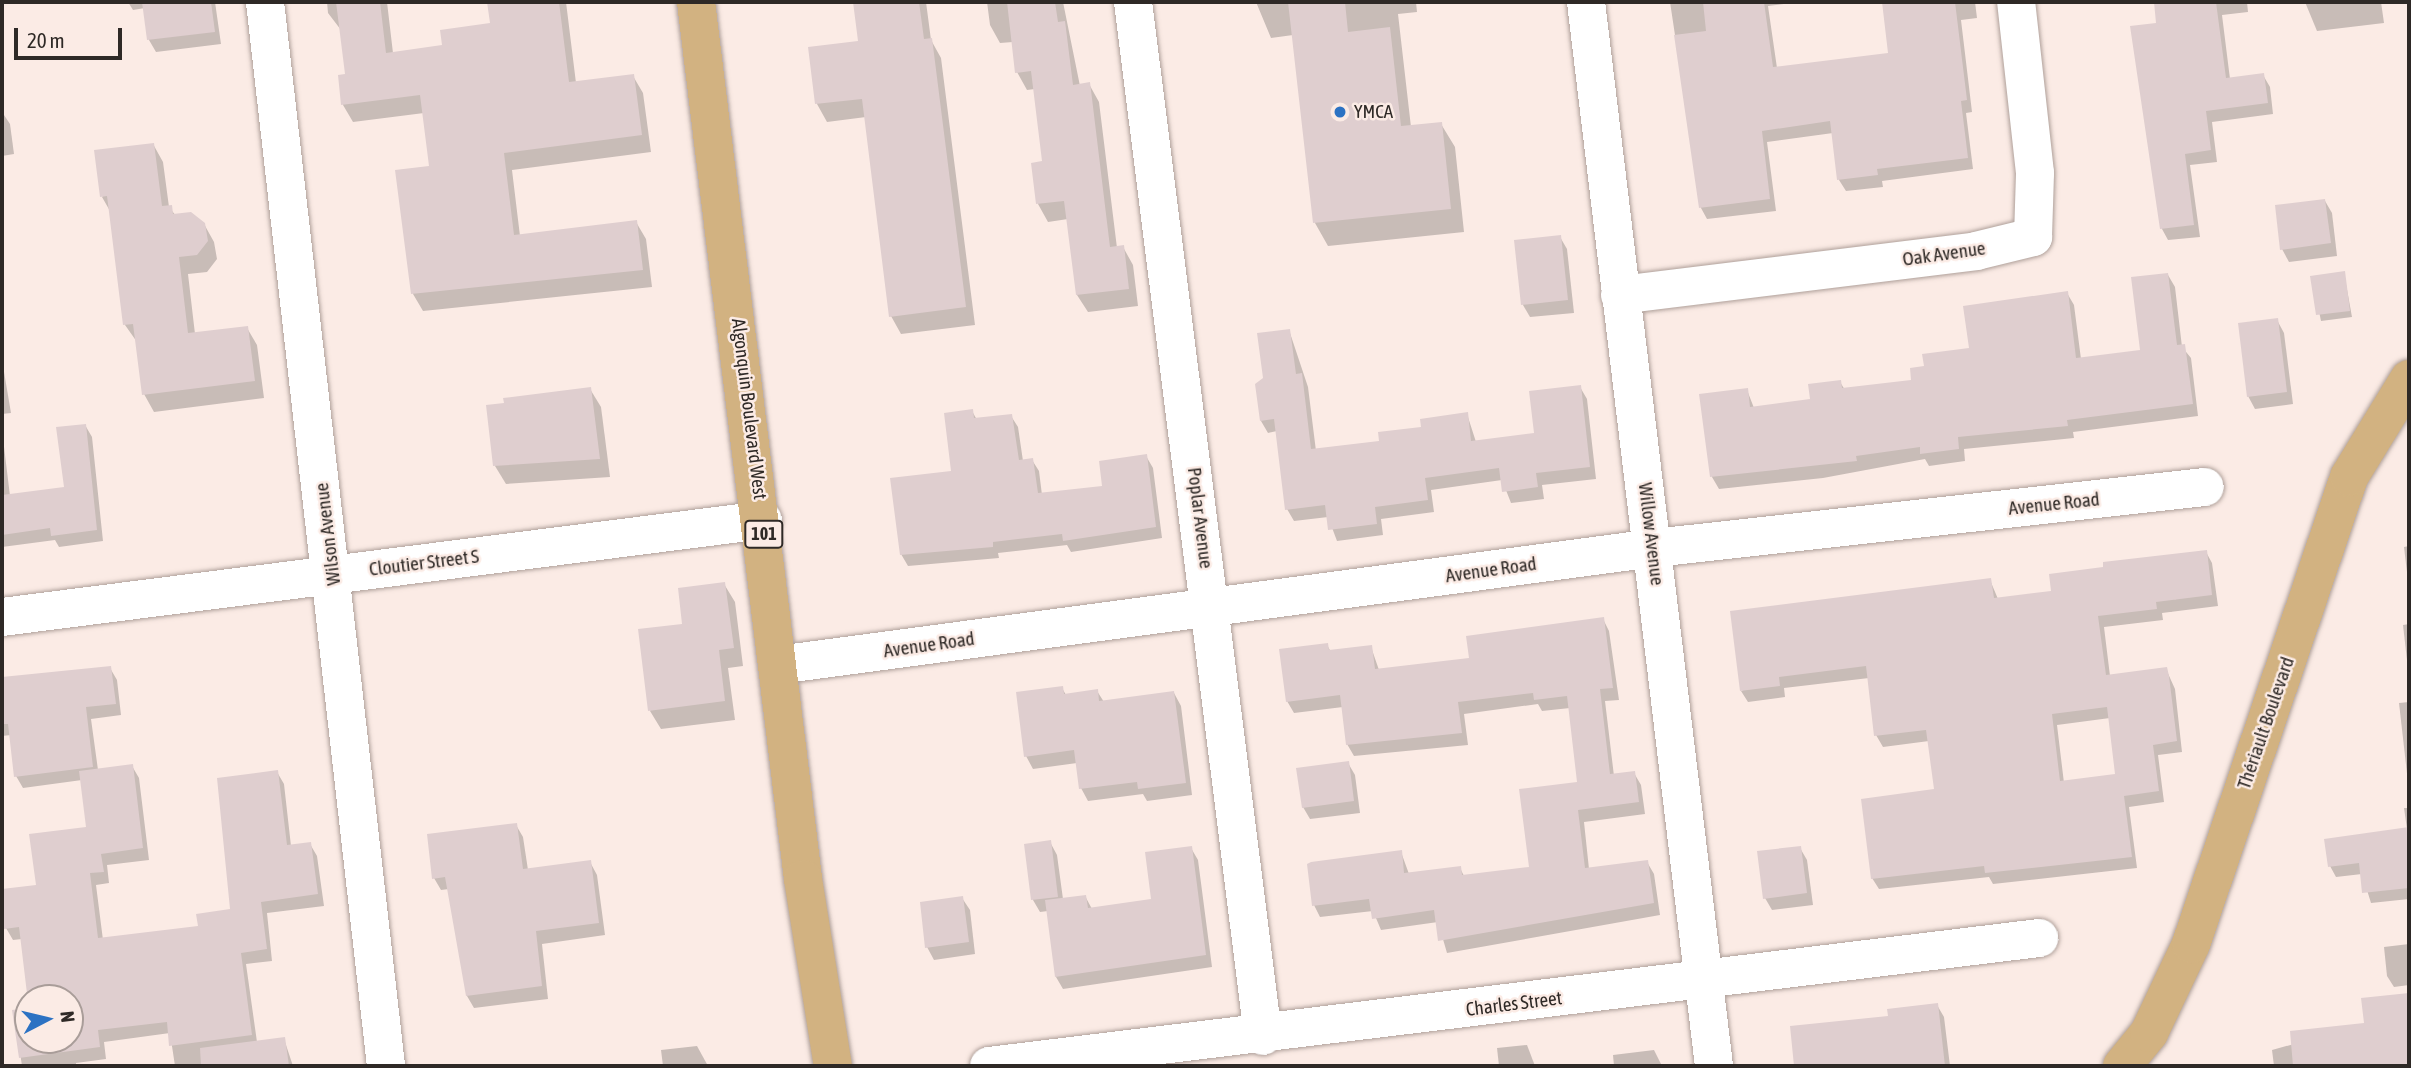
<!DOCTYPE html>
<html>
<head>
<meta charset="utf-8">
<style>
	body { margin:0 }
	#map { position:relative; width:2411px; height:1068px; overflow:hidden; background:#fbebe5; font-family:"Asap Condensed",sans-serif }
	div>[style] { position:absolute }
	.shadow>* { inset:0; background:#0003 }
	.building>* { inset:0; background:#dfcecf }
	.roads { filter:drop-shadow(0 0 2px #afa09a) drop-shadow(0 0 2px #afa09a) }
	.minor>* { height:38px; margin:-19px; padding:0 19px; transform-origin:19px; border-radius:19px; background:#fff }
	.major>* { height:38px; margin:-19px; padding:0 19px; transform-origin:19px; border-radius:19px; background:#d2b281 }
	.dots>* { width:19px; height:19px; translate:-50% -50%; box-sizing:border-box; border:4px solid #fbebe5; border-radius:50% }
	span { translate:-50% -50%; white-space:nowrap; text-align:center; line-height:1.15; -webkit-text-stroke:5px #fbebe5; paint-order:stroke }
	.shield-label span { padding:2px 5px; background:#fbebe5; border:2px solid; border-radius:5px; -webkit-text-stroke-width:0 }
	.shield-label { font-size:18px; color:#2e2926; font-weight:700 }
	.poi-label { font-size:19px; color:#2e2926 }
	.left { translate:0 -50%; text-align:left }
	.street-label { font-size:19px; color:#2e2926 }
	.frame { position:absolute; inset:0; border:4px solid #2e2926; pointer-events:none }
	.north { position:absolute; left:14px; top:984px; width:70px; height:70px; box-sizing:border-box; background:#fbebe5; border:2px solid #a99d99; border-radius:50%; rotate:83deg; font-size:19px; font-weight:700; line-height:28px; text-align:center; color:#2e2926 }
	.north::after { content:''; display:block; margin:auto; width:24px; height:32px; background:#2c72c3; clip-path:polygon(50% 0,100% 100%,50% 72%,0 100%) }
	.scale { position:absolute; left:14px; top:28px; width:108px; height:32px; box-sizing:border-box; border:4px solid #2e2926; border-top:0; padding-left:9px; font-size:21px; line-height:24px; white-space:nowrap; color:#2e2926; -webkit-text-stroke:5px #fbebe5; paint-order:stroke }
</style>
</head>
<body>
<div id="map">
	<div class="shadow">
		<div style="clip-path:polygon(128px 2px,215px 2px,221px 44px,156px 52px,149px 40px,145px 8px,133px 10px)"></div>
		<div style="clip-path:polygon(327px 2px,387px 2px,393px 53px,444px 47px,492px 25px,489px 2px,566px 2px,576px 83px,633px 76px,643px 93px,651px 152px,512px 170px,520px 236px,636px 222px,646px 239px,652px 287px,423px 311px,413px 294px,397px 171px,431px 167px,424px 113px,353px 122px,343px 105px,340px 77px,347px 76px,341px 30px,328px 13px)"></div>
		<div style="clip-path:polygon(855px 2px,926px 2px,931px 40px,941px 58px,975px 325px,901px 334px,891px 316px,866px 117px,827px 122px,817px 104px,810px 49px,860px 43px)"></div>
		<div style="clip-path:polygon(987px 2px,1063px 2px,1080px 86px,1089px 84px,1099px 102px,1117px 248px,1123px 247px,1133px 265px,1138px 306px,1088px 312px,1077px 295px,1068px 219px,1048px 222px,1038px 204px,1044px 163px,1035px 89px,1027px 90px,1017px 72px,1013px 42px,1000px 43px,990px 25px)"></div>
		<div style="clip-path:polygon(1256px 2px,1416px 2px,1417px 12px,1398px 14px,1411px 127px,1441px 124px,1455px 147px,1464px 232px,1328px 246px,1315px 223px,1293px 35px,1271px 38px)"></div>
		<div style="clip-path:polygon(1670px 2px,1799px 2px,1768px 6px,1777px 68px,1890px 54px,1884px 2px,1975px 2px,1977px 18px,1961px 20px,1972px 112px,1966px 113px,1973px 169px,1882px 181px,1883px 187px,1846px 191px,1839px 180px,1833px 133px,1767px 142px,1776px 211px,1707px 219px,1701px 208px)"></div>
		<div style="clip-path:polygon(2155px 2px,2247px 2px,2248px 12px,2222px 15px,2230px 79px,2263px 75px,2270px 87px,2273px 114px,2212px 122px,2217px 162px,2190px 165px,2200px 237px,2168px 240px,2162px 229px,2132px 28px,2158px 24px)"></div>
		<div style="clip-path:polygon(2305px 2px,2381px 2px,2384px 23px,2317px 31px)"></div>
		<div style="clip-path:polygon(2px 112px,10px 124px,14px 154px,2px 156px)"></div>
		<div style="clip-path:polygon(153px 144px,163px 162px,169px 207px,176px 216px,204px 224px,214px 242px,217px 259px,207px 272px,188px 274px,195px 334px,247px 328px,257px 345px,264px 398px,154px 412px,144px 394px,137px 342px,125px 325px,110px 211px,102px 197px)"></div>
		<div style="clip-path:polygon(2325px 201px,2332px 213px,2337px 256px,2289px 262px,2282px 249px)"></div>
		<div style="clip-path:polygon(1560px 237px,1567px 249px,1574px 313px,1530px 317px,1523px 305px,1516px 241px)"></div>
		<div style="clip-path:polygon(2344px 273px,2352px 317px,2321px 321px,2312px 277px)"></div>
		<div style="clip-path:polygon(2168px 275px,2175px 287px,2182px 347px,2191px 358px,2198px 416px,2073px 432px,2074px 438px,1964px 449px,1965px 461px,1929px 466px,1925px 459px,1823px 478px,1719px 489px,1712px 477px,1701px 396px,1747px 390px,1754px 408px,1812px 401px,1840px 382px,1845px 390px,1913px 381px,1926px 368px,1971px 349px,2067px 293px,2074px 305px,2081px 359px,2142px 351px)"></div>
		<div style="clip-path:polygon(2277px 320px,2284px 333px,2293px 404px,2255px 409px,2248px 396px)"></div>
		<div style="clip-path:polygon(1289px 330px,1308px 387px,1316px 451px,1381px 443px,1467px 414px,1476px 442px,1536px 434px,1580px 387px,1587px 399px,1596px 479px,1542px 485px,1544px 499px,1511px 503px,1502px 480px,1431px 490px,1434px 512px,1381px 519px,1383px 535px,1337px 541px,1328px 517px,1294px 521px,1287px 509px,1277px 431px,1268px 433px,1261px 421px,1265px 379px)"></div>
		<div style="clip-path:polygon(2px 360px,11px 413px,2px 414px)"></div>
		<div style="clip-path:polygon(590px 389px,601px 407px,610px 477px,506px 484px,495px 466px,506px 405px)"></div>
		<div style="clip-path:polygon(972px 411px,977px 420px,1011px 416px,1018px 427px,1023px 461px,1032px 460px,1039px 471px,1042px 495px,1104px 487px,1146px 456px,1153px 468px,1162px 538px,1071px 552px,1067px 545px,998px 553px,999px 558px,908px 566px,901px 554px,953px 472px)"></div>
		<div style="clip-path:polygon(85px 425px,92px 437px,103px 541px,59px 547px,55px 540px,2px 547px,2px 430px,10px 496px,66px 489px)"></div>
		<div style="clip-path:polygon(2409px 546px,2409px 589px,2404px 547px)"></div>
		<div style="clip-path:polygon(evenodd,2206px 552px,2212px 563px,2218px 606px,2162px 613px,2163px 620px,2104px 627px,2110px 676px,2166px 669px,2175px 689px,2182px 752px,2158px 755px,2164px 802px,2129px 807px,2137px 868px,1993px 884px,1989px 877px,1879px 889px,1872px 878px,1935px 791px,1929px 741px,1883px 747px,1876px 735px,1869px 678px,1784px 688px,1785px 697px,1748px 702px,1741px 691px,1990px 580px,1998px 599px,2053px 593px,2206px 552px,2110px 718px,2117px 776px,2064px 783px,2057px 725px,2110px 718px)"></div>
		<div style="clip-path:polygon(724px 584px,735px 602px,743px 666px,728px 668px,735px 720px,661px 729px,650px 711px,684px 625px)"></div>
		<div style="clip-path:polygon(1603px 619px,1609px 631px,1619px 700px,1605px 701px,1614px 776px,1634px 773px,1641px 785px,1645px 814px,1584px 822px,1589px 869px,1647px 862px,1654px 874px,1660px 915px,1447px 953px,1438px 922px,1381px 930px,1373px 911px,1320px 917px,1314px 905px,1401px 852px,1409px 874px,1460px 868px,1464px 876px,1531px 868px,1579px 783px,1570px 708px,1542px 711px,1538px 704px,1464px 714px,1468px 745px,1354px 756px,1347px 744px,1343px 707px,1294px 713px,1287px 701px,1327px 645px,1331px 652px,1371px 647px,1379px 670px,1471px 659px)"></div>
		<div style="clip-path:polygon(2409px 624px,2409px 678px,2403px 625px)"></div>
		<div style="clip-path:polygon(110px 668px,117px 680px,121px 715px,91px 719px,98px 770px,132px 766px,139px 778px,149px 860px,107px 865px,109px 883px,96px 885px,103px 940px,200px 928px,232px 911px,277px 772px,284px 784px,291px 846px,310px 844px,317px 856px,324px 906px,267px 913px,272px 961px,246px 964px,257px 1042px,284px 1039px,293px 1066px,175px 1066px,170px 1033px,104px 1042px,106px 1059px,76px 1063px,76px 1066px,22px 1066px,14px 1011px,28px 1009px,28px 1040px,70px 1040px,70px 998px,29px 998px,22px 939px,13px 940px,6px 928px,2px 891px,38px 886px,88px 829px,82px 780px,23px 788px,16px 776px,11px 735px,2px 736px,2px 679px)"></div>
		<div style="clip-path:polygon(1062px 688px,1066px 695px,1097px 691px,1104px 702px,1174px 693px,1181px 706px,1192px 795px,1147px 801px,1143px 794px,1088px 801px,1081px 788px,1077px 763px,1033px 769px,1026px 756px)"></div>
		<div style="clip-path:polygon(2409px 702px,2409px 791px,2399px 703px)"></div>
		<div style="clip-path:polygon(1348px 763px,1355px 775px,1360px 813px,1310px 819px,1303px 807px)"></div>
		<div style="clip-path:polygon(2404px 808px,2409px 808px,2409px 899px,2371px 903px,2362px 874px,2336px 877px,2330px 866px,2407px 829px)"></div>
		<div style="clip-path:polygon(516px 825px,523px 837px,528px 870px,590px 862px,597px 875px,605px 935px,542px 944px,548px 999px,474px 1008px,467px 996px,449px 889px,441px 890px,434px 878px)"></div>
		<div style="clip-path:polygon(1050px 842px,1057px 855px,1063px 899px,1085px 896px,1092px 909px,1153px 901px,1191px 848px,1198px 860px,1212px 967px,1063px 989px,1056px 977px,1048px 911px,1040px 912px,1033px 900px,1026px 845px)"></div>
		<div style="clip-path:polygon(1800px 848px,1807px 860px,1813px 905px,1772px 910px,1765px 898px)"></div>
		<div style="clip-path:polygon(962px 898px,970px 910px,975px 954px,934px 960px,927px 947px)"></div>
		<div style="clip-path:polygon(2409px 944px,2409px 985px,2394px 987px,2387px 976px,2384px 947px)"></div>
		<div style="clip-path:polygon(2409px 994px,2409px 1066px,2274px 1066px,2272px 1050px,2366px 1024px,2363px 1000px)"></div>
		<div style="clip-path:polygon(1937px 1005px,1944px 1017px,1950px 1066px,1796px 1066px,1792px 1028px,1890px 1017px)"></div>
		<div style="clip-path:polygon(1527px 1045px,1535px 1066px,1499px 1066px,1497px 1048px)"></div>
		<div style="clip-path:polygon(697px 1046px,708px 1066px,663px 1066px,661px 1050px)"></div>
		<div style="clip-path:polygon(1654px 1050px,1662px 1066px,1614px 1066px,1613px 1055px)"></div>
	</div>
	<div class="building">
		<div style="clip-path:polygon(142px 2px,211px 2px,215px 32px,147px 40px)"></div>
		<div style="clip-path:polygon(336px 2px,380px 2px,386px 53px,442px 45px,440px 30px,490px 23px,487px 2px,559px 2px,569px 82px,634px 74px,642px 135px,504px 153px,514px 235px,637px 220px,643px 270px,411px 294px,395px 170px,429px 166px,420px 95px,341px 105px,338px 75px,345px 74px)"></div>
		<div style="clip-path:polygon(853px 2px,919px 2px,924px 39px,932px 38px,966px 307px,889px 317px,862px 99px,815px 104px,808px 47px,858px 41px)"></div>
		<div style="clip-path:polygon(1007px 2px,1055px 2px,1058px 22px,1065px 21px,1073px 85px,1090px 82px,1110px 247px,1124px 245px,1129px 289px,1076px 295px,1064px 201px,1036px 204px,1031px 163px,1042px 161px,1031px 71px,1015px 73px)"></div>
		<div style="clip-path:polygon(1288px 2px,1345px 2px,1348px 32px,1390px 27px,1401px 126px,1442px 122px,1451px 209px,1313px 223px)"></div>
		<div style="clip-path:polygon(1703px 2px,1764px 2px,1773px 67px,1888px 53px,1882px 2px,1955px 2px,1967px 100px,1961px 101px,1968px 158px,1877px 169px,1878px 175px,1837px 180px,1830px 121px,1762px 131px,1770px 199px,1699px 208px,1674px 35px,1706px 31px)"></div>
		<div style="clip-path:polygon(2154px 2px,2216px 2px,2226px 78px,2264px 73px,2268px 103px,2206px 111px,2211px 150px,2185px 154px,2194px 225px,2160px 229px,2130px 26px,2156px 23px)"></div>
		<div style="clip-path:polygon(154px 143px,162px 206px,172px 205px,173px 214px,191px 212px,205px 223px,208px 241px,197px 255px,179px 257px,188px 333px,248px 326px,255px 381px,142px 395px,133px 324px,123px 325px,107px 196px,100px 197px,94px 150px)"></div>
		<div style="clip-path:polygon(2325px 199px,2331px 243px,2280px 250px,2275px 205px)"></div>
		<div style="clip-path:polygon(1561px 235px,1568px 300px,1521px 305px,1514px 240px)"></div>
		<div style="clip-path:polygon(2345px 271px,2350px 311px,2316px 315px,2310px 276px)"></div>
		<div style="clip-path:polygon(2168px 273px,2177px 345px,2185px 344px,2193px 404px,2067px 420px,2068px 426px,1958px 437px,1959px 449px,1920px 454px,1920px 447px,1856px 456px,1857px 461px,1710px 477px,1699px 394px,1748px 388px,1750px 407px,1810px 399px,1808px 384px,1841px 380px,1842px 388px,1911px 380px,1910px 368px,1924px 366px,1922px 354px,1969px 348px,1963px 306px,2068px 291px,2076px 358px,2140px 350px,2131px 277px)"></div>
		<div style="clip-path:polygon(2278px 318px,2287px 392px,2247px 397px,2238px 323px)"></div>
		<div style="clip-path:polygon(1290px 329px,1296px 374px,1302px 373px,1311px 449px,1379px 441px,1378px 432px,1421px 427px,1420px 419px,1468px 412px,1471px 441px,1534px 433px,1529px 391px,1581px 385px,1590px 467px,1536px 473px,1538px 487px,1502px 492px,1499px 468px,1425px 478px,1428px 500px,1375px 507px,1377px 524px,1328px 530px,1325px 505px,1285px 510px,1274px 419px,1260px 421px,1255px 384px,1263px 378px,1257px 333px)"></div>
		<div style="clip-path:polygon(591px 387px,600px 459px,493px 466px,486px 405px,504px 403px,503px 398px)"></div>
		<div style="clip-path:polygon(973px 409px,974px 418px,1012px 414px,1019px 460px,1033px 458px,1038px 493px,1102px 486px,1099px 461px,1147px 454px,1156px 527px,1063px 541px,1062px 534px,993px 542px,993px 547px,900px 555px,890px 478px,951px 471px,944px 413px)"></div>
		<div style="clip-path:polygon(86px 424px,97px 530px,51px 536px,50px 528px,2px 535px,2px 495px,64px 487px,56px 427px)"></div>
		<div style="clip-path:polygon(evenodd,2207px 550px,2212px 595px,2156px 602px,2157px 609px,2098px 616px,2106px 675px,2167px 667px,2169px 676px,2177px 741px,2153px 745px,2159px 791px,2124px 796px,2132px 857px,1985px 873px,1984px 866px,1871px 879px,1861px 799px,1934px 789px,1926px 730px,1874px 736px,1866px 666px,1779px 677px,1780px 686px,1740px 691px,1730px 611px,1991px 578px,1994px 598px,2051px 591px,2049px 574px,2103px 567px,2103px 562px,2207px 550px,2107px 707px,2115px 774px,2060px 781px,2052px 714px,2107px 707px)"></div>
		<div style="clip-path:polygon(725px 582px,734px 648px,719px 650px,725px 701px,648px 711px,638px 629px,682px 624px,678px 588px)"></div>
		<div style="clip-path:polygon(1604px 617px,1613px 688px,1600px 689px,1610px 774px,1635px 771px,1639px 802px,1578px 810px,1585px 868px,1648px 860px,1654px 903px,1438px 941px,1434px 910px,1372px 919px,1369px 899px,1312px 906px,1307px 864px,1311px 862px,1402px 850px,1404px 873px,1461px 866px,1462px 875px,1529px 867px,1519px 789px,1577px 782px,1567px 696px,1534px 700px,1533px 693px,1458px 702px,1462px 733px,1346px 745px,1340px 695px,1286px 702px,1279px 649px,1328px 643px,1329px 650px,1372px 645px,1375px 669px,1469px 658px,1466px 636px)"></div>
		<div style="clip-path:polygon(111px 666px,116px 704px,86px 707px,93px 767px,14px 777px,8px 724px,2px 724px,2px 677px)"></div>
		<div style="clip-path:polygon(1063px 686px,1064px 694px,1098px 689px,1099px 701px,1174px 691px,1186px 783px,1138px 789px,1137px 782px,1079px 789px,1074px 750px,1024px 757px,1016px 692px)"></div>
		<div style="clip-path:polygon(1349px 761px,1354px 801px,1302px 808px,1296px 768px)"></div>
		<div style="clip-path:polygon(133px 764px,143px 848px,101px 854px,104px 872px,90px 873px,98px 938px,198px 926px,196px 914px,230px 909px,217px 778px,278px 770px,287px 845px,311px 842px,318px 894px,261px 902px,267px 949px,241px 953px,252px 1035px,169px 1046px,167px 1022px,98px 1030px,100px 1047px,19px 1058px,12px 1010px,28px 1008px,28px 1040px,70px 1040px,70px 998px,28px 998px,28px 1002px,19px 927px,4px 929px,2px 889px,36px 885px,29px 834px,86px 827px,79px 771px)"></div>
		<div style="clip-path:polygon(517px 823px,523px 869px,591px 860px,599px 923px,536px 931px,542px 986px,466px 996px,445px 877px,432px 879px,427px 834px)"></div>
		<div style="clip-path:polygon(2409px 827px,2409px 888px,2362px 893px,2359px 863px,2328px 867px,2324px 839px)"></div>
		<div style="clip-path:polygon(1051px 840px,1058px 897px,1031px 900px,1024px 844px)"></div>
		<div style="clip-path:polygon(1192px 846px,1206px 955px,1055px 977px,1045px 900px,1086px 895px,1088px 908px,1151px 899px,1145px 852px)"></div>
		<div style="clip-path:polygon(1801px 846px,1807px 893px,1763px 899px,1757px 851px)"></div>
		<div style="clip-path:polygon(963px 896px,969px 942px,925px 948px,920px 902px)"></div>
		<div style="clip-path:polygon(2409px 993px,2409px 1066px,2293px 1066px,2290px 1031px,2364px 1023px,2361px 998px)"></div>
		<div style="clip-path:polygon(1938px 1003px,1945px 1066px,1794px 1066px,1790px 1026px,1888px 1016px,1887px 1009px)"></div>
		<div style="clip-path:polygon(285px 1037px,289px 1066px,201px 1066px,200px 1048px)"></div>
	</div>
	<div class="roads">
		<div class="minor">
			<div style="left:265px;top:2px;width:1071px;rotate:83.51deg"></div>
			<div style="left:1133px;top:2px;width:1042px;rotate:82.83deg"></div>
			<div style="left:1586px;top:2px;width:1072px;rotate:83.14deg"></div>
			<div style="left:1620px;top:295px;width:359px;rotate:-7deg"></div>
			<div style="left:1976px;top:251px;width:59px;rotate:-13.8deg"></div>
			<div style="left:2033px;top:237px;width:64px;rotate:-88.2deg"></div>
			<div style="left:2035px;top:173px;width:172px;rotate:-96.3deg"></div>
			<div style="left:2px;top:617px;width:767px;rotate:-7.26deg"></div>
			<div style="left:778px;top:665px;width:884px;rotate:-7.61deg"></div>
			<div style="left:1654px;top:548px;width:554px;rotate:-6.32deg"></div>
			<div style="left:989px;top:1066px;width:1058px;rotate:-6.95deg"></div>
		</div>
		<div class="major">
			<div style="left:696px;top:2px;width:884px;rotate:83.04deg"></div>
			<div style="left:803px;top:879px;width:189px;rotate:80.9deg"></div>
			<div style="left:2122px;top:1066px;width:43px;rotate:-50.7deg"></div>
			<div style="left:2149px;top:1033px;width:98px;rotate:-64.7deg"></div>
			<div style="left:2191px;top:944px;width:493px;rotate:-71.3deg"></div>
			<div style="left:2349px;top:477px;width:115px;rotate:-58.5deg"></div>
		</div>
	</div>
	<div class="dots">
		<div style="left:1340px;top:112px;background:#2c72c3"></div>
	</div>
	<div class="shield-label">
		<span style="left:764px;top:534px">101</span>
	</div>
	<div class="poi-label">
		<span class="left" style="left:1354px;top:112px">YMCA</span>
	</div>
	<div class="street-label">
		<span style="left:1944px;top:254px;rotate:-8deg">Oak Avenue</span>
		<span style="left:749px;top:409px;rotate:83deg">Algonquin Boulevard West</span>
		<span style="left:2054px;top:504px;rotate:-6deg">Avenue Road</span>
		<span style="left:1200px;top:518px;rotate:83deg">Poplar Avenue</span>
		<span style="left:328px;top:534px;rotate:-97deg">Wilson Avenue</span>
		<span style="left:1651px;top:534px;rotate:83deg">Willow Avenue</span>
		<span style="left:424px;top:563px;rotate:-7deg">Cloutier Street S</span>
		<span style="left:1491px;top:570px;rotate:-8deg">Avenue Road</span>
		<span style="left:929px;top:645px;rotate:-8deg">Avenue Road</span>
		<span style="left:2266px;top:723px;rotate:-71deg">Thériault Boulevard</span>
		<span style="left:1514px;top:1004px;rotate:-7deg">Charles Street</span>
	</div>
	<div class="frame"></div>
	<div class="north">N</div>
	<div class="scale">20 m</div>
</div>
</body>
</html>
